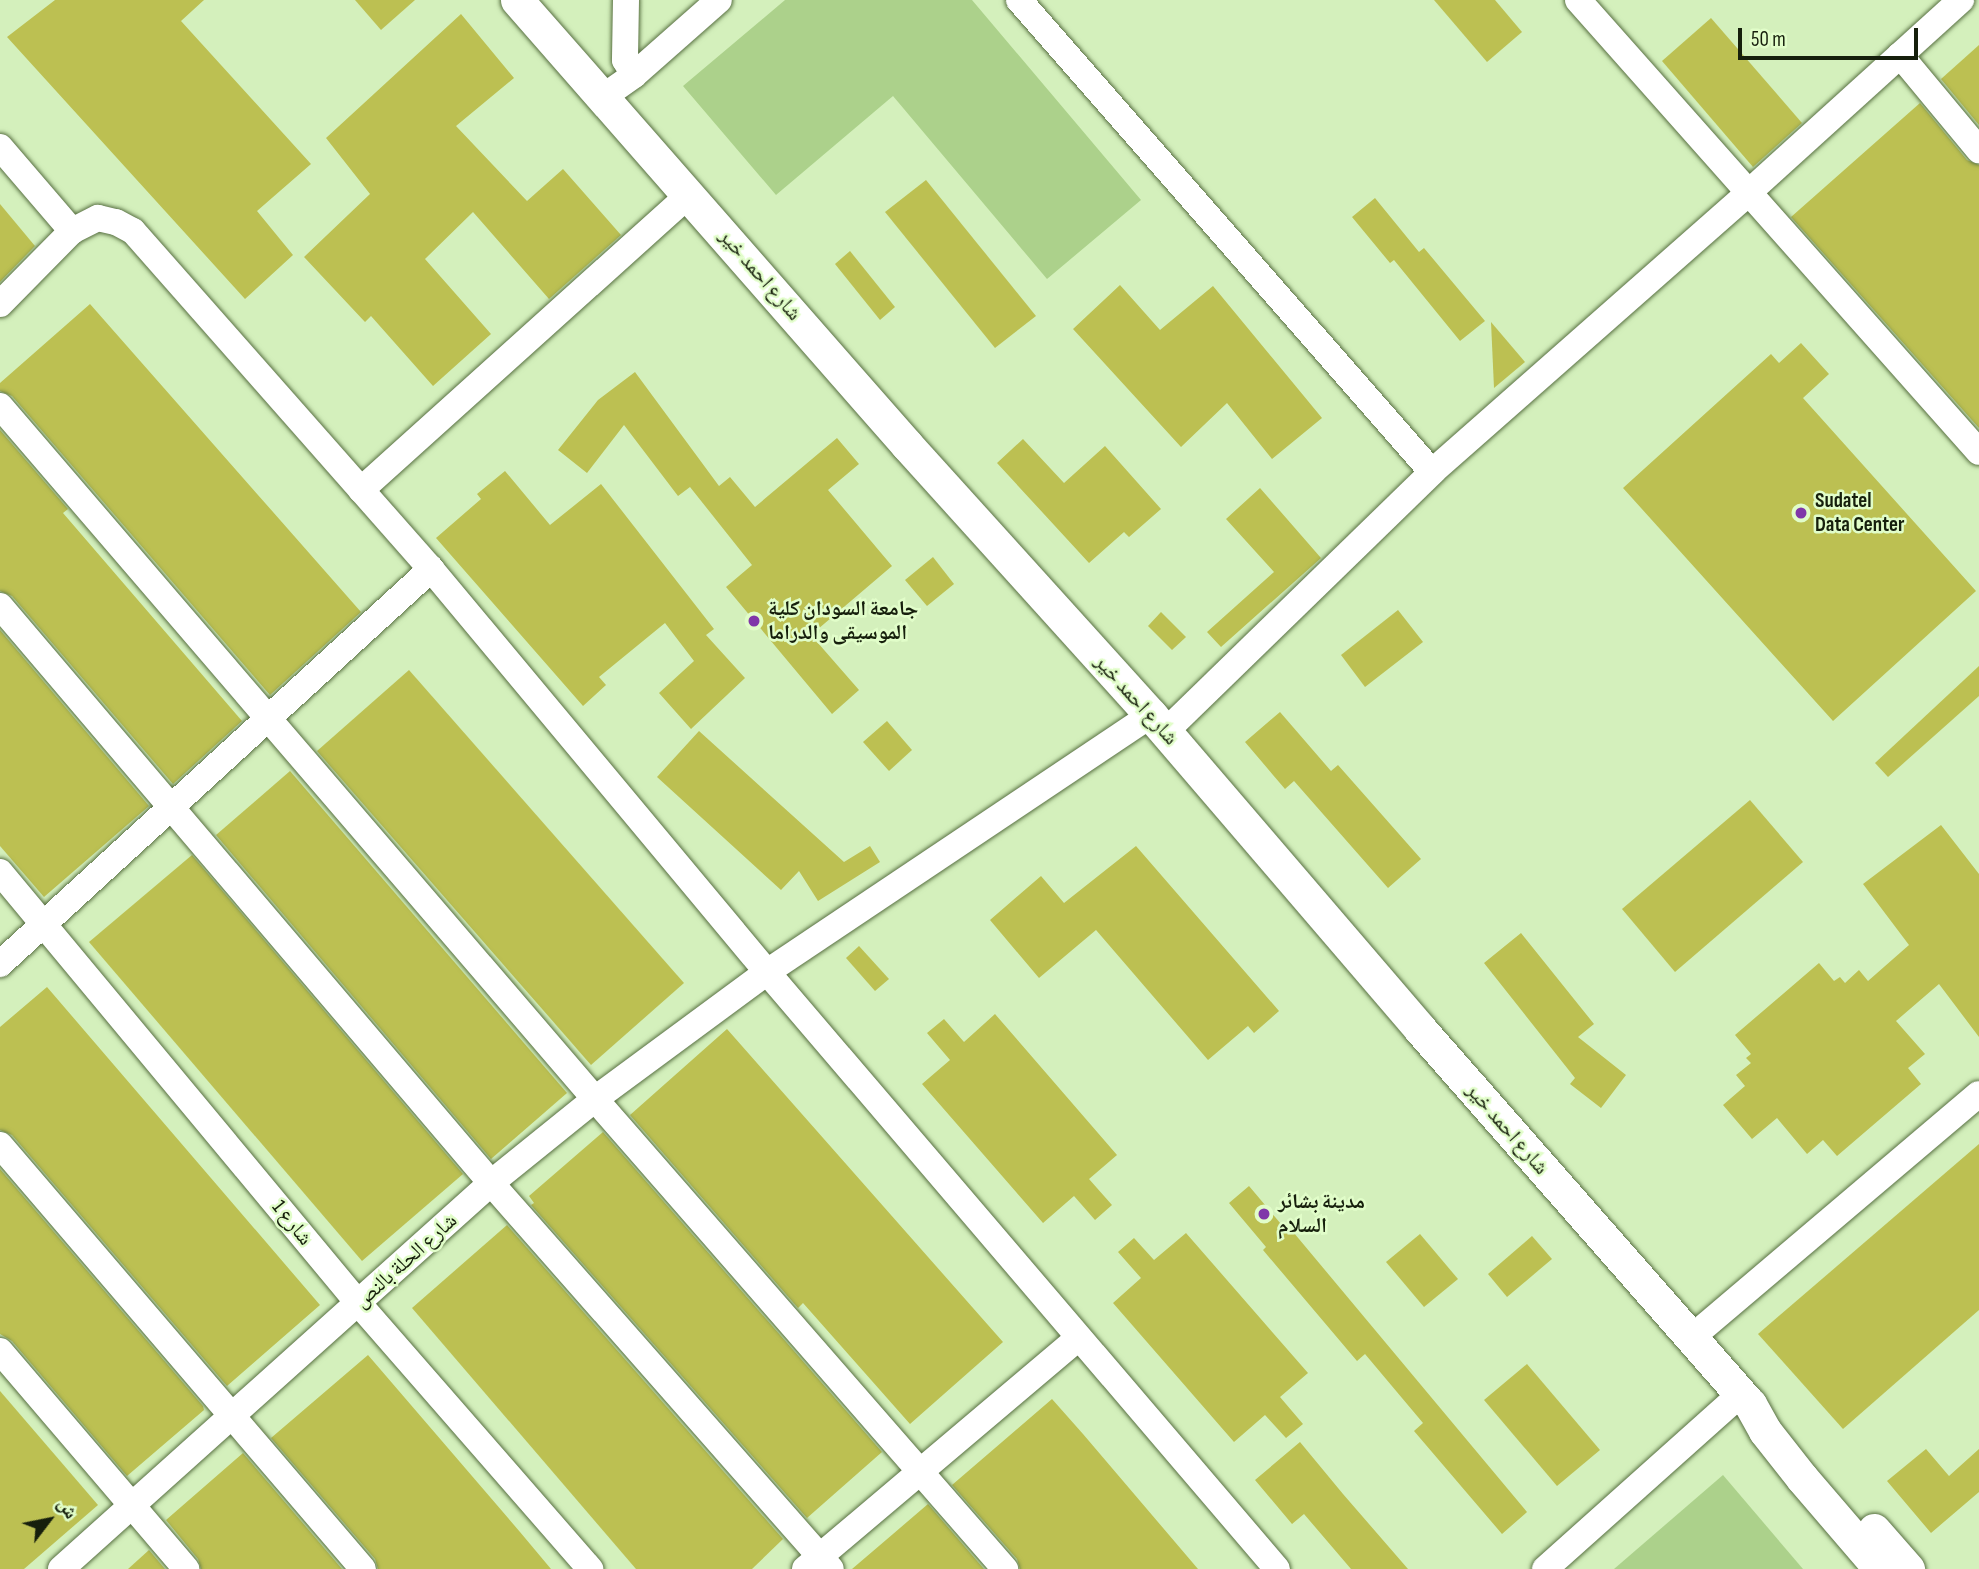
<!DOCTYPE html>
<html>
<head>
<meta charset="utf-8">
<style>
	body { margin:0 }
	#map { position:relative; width:1979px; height:1569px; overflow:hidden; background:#d4f0bc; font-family:"Sofia Sans Condensed","Noto Naskh Arabic",sans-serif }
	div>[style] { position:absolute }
	.green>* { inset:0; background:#acd18b }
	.building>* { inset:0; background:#bcc052 }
	.roads { filter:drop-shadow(0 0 2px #587042) drop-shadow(0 0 2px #587042) }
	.minor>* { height:26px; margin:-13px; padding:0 13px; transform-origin:13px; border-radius:13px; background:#fff }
	.major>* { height:33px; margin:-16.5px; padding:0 16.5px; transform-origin:16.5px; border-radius:16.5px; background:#fff }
	.dots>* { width:19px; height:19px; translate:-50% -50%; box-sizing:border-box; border:4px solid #e1fdc9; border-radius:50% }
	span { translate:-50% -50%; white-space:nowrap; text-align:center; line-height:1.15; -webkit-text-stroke:5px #e1fdc9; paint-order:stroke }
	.street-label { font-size:21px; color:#161f0c }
	.poi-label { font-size:21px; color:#161f0c; font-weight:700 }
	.left { translate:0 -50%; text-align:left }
	.north { position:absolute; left:14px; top:1485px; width:70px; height:70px; -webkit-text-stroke:5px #e1fdc9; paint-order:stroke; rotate:58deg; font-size:19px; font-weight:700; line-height:28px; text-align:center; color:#161f0c }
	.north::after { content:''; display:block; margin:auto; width:24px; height:32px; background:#161f0c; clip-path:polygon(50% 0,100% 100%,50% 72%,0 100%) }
	.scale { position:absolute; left:1738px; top:28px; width:180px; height:32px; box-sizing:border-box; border:4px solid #161f0c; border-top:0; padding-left:9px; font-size:21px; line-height:24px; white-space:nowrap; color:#161f0c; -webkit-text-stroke:5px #e1fdc9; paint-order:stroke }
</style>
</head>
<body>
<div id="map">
	<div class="green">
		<div style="clip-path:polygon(785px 0,972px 0,1141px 200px,1047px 279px,893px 96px,776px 195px,683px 86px)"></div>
		<div style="clip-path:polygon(1723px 1475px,1803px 1569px,1614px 1569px)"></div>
	</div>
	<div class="building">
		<div style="clip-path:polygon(55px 0,204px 0,181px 21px,311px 164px,257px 211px,293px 255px,245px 299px,7px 37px)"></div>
		<div style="clip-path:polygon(355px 0,415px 0,381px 30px)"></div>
		<div style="clip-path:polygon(1434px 0,1495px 0,1522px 32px,1487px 62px)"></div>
		<div style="clip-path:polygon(461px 14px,514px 78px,456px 126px,527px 201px,563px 169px,621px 235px,549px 299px,473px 212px,425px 259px,491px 334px,433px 386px,371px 316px,365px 322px,304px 257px,370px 194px,326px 138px)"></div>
		<div style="clip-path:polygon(1711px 18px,1802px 123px,1753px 167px,1662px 61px)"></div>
		<div style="clip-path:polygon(1979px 45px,1979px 125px,1941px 79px)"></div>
		<div style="clip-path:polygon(1920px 103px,1967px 160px,1979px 165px,1979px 428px,1791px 217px)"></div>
		<div style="clip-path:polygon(926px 180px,1036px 316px,995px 348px,885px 212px)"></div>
		<div style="clip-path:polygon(1375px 198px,1419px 252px,1424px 248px,1485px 321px,1460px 341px,1394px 260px,1390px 263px,1352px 217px)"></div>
		<div style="clip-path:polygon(0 204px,35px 246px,0 282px)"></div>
		<div style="clip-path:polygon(850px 251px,895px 307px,880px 320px,835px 264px)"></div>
		<div style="clip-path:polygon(1120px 285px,1160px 330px,1213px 286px,1322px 418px,1272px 459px,1227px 403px,1181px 447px,1073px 329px)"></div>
		<div style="clip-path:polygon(90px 304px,361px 612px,270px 695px,12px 396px,0 391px,0 383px)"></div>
		<div style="clip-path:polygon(1491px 322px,1525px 362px,1494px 388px)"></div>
		<div style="clip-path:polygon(1801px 343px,1829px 374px,1803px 398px,1976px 591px,1833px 721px,1623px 488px,1771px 354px,1779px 363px)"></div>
		<div style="clip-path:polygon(635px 372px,719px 486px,730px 477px,755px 507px,837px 438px,859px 464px,828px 490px,892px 566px,811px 635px,859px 690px,832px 714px,726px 587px,752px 565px,690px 487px,678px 496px,624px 425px,587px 473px,558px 450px,598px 400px)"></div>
		<div style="clip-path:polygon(0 430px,68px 509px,63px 513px,242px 721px,173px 784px,12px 596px,0 591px)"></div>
		<div style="clip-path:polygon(1023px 439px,1064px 483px,1105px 446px,1161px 509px,1129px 537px,1124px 532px,1089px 563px,997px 463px)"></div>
		<div style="clip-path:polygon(505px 471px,550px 525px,601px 484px,714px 629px,706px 635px,745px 678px,691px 729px,659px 693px,694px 661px,665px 623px,599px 677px,606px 685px,583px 706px,436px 538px,481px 499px,477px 494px)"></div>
		<div style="clip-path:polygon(1260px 488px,1321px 558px,1221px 647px,1207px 632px,1274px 572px,1226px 519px)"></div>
		<div style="clip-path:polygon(933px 557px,954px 584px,927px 606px,905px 580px)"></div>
		<div style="clip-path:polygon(1398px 610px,1423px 642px,1365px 687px,1341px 655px)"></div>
		<div style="clip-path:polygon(1161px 612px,1186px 637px,1172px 650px,1148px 626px)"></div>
		<div style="clip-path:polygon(0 630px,149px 806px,44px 897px,0 846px)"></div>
		<div style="clip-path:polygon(1979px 666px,1979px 696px,1888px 777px,1875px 763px)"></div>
		<div style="clip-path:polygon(409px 670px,684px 983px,591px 1065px,317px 751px)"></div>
		<div style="clip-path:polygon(1280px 712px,1331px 771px,1338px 765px,1421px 859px,1388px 888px,1294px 781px,1285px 789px,1245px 742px)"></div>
		<div style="clip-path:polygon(887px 721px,912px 750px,889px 771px,863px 742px)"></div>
		<div style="clip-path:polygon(699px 731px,844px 862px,870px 846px,880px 862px,818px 901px,799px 871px,781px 890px,657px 777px)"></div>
		<div style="clip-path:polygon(290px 771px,567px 1093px,491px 1159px,216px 835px)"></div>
		<div style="clip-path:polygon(1750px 800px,1803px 862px,1675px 972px,1622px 909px)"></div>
		<div style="clip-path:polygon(1941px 825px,1979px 874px,1979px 1037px,1939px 984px,1896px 1021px,1925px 1054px,1908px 1068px,1921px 1084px,1837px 1156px,1823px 1140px,1807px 1154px,1777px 1118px,1752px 1139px,1723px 1105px,1745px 1086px,1736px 1075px,1751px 1063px,1746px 1058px,1751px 1054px,1735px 1035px,1819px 963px,1834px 981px,1840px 977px,1845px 983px,1859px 970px,1868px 981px,1909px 945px,1863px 884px)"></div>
		<div style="clip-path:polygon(1136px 846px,1279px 1011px,1254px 1033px,1248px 1026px,1208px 1060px,1096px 930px,1039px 978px,990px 920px,1041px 876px,1064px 903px)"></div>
		<div style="clip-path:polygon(192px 855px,463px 1174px,362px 1261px,89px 942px)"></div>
		<div style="clip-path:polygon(1521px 933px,1594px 1024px,1578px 1037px,1626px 1075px,1601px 1108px,1570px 1084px,1575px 1078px,1484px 963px)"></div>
		<div style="clip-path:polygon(859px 946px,889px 979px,875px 991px,846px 958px)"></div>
		<div style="clip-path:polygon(47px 987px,320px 1305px,227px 1386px,12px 1135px,0 1130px,0 1027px)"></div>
		<div style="clip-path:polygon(995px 1014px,1117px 1155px,1089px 1179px,1112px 1205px,1095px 1220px,1074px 1196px,1043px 1223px,922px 1084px,950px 1060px,927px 1033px,944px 1019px,964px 1042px)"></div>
		<div style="clip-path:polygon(727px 1029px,1003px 1342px,910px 1424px,803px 1303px,798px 1308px,630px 1115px)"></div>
		<div style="clip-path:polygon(603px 1132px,882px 1452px,807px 1518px,531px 1205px,534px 1203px,529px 1196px)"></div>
		<div style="clip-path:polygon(1979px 1144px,1979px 1310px,1843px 1429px,1758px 1334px)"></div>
		<div style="clip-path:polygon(0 1169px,203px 1406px,204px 1410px,127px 1476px,12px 1341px,0 1334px)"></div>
		<div style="clip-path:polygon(1249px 1186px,1286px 1230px,1289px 1227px,1527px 1512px,1502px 1534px,1414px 1431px,1423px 1423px,1365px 1354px,1357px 1361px,1263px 1250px,1266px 1247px,1229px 1203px)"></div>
		<div style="clip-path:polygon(507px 1225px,783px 1539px,752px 1569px,636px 1569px,412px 1308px)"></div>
		<div style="clip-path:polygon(1186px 1233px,1308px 1373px,1280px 1397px,1303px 1424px,1286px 1438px,1265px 1415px,1234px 1442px,1113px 1303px,1141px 1278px,1118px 1252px,1134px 1238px,1154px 1260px)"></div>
		<div style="clip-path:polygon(1420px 1234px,1458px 1279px,1424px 1307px,1386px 1262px)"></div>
		<div style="clip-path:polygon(1532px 1236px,1552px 1259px,1507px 1297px,1488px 1274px)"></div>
		<div style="clip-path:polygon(368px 1355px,520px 1532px,551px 1569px,378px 1569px,375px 1559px,271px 1438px)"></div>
		<div style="clip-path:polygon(1527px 1364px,1600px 1450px,1557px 1486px,1484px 1400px)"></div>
		<div style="clip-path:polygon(0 1391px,98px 1505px,24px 1569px,0 1569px)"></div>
		<div style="clip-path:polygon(1052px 1399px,1083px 1434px,1198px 1569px,1020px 1569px,1017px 1559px,952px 1485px)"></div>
		<div style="clip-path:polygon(1300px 1442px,1343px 1494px,1408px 1569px,1351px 1569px,1304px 1514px,1292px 1524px,1255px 1480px)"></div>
		<div style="clip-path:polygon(1926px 1449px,1949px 1476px,1979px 1449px,1979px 1492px,1931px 1533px,1887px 1481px)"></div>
		<div style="clip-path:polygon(243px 1453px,342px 1569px,201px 1569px,198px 1559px,166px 1520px)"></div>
		<div style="clip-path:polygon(928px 1504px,984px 1569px,852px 1569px,893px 1534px)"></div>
		<div style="clip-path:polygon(149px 1550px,165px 1569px,128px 1569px)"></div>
	</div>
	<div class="roads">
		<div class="minor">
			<div style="left:626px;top:0;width:60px;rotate:91deg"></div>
			<div style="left:625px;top:60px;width:17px;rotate:59deg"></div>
			<div style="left:1019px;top:0;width:627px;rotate:48.81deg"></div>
			<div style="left:1578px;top:0;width:604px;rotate:48.42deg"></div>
			<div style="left:1900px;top:55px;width:124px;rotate:50.3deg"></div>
			<div style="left:603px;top:97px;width:38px;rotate:-35deg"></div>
			<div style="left:634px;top:75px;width:113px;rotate:-41.4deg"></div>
			<div style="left:0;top:147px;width:111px;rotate:49.4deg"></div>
			<div style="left:72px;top:231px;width:29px;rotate:-27deg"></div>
			<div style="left:98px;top:218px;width:18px;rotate:13deg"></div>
			<div style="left:116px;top:222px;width:19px;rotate:28deg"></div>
			<div style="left:133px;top:231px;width:451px;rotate:48.6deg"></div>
			<div style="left:431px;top:569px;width:525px;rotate:50.18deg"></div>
			<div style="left:767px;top:972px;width:785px;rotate:49.49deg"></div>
			<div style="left:0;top:304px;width:103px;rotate:-45.4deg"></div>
			<div style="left:0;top:406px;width:913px;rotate:49.35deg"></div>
			<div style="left:595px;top:1099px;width:624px;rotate:48.9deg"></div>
			<div style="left:361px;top:490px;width:443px;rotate:-42deg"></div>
			<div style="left:0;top:606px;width:758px;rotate:49.6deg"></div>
			<div style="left:491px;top:1183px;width:514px;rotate:48.63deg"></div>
			<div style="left:1165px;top:732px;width:373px;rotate:-44.2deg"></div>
			<div style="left:1432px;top:472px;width:420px;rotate:-41.4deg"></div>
			<div style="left:1747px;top:194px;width:289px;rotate:-42.2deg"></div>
			<div style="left:0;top:872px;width:562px;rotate:50.27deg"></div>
			<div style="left:359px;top:1304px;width:352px;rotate:48.9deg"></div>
			<div style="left:0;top:964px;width:585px;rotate:-42.5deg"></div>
			<div style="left:0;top:1145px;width:558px;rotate:49.43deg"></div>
			<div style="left:1691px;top:1338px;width:377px;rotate:-40.3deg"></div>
			<div style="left:0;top:1351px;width:287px;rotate:49.5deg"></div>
			<div style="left:61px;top:1569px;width:578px;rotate:-41.91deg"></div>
			<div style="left:491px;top:1183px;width:134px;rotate:-38.9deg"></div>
			<div style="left:595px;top:1099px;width:214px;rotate:-36.4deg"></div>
			<div style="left:767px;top:972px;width:462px;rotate:-33.8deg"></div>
			<div style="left:805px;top:1569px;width:358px;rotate:-40.2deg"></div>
			<div style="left:1545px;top:1569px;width:263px;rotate:-41.8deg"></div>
		</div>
		<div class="major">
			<div style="left:517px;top:0;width:592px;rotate:48.77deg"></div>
			<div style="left:907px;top:445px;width:364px;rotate:47.9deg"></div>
			<div style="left:1151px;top:715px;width:413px;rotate:49.4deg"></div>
			<div style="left:1420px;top:1029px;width:500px;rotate:48.7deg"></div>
			<div style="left:1750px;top:1404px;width:31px;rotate:61deg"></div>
			<div style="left:1765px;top:1431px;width:60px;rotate:51.8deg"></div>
			<div style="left:1802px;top:1478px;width:120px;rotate:49.4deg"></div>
			<div style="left:1874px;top:1530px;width:52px;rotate:48.9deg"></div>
		</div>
	</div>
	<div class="dots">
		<div style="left:1801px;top:513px;background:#8037a9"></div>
		<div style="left:754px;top:621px;background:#8037a9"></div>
		<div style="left:1264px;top:1214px;background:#8037a9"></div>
	</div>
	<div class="street-label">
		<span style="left:760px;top:275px;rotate:49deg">شارع احمد خير</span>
		<span style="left:1136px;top:700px;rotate:48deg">شارع احمد خير</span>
		<span style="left:1507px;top:1129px;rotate:49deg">شارع احمد خير</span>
		<span style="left:292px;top:1223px;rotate:51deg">شارع 1</span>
		<span style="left:406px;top:1261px;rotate:-42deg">شارع الحلة بالنص</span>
	</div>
	<div class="poi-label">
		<span class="left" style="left:1815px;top:513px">Sudatel<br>Data Center</span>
		<span class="left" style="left:768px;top:621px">جامعة السودان كلية<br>الموسيقى والدراما</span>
		<span class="left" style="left:1278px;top:1214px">مدينة بشائر<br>السلام</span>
	</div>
	<div class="north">ش</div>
	<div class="scale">50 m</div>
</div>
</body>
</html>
